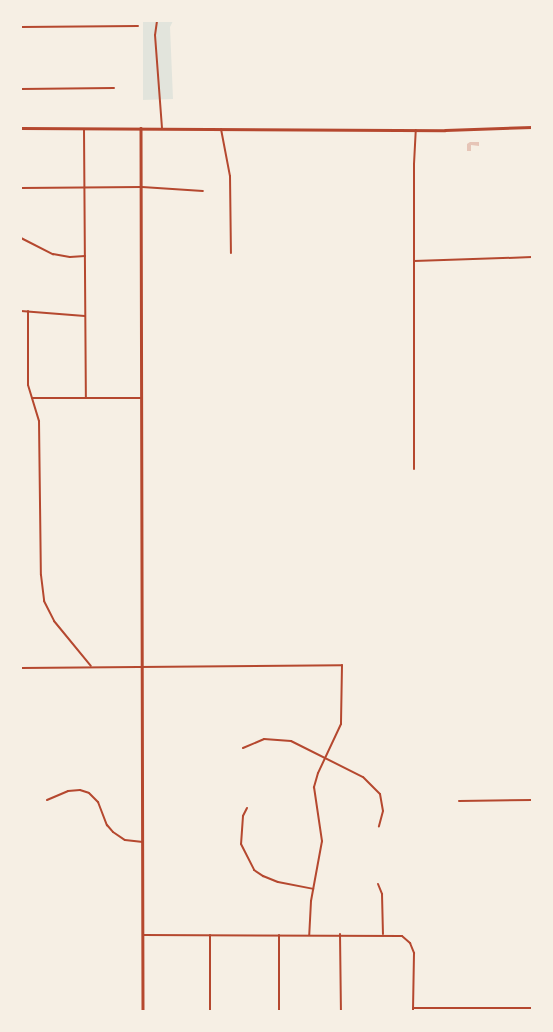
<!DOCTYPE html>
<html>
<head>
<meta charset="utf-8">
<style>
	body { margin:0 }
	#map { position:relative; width:553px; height:1032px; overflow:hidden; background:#f6efe4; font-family:Lato,sans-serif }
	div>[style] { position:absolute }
	.green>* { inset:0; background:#e2e4dc }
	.building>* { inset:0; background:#e6c5b7 }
	.minor>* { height:2px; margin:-1px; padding:0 1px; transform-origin:1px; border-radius:1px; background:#b5482f }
	.tertiary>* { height:2.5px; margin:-1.25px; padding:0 1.25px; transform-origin:1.25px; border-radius:1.25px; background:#b5482f }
	.secondary>* { height:3px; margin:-1.5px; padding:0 1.5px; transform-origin:1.5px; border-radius:1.5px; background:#b5482f }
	span { translate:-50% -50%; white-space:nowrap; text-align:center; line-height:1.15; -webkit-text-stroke:3px #f6efe4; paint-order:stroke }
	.frame { position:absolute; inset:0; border:22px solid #f6efe4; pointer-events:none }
</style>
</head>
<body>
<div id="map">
	<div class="green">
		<div style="clip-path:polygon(143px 21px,173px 21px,170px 27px,173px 99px,143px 100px)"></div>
	</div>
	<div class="building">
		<div style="clip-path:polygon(470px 142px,479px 142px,479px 146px,471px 145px,471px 151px,467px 151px,467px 144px)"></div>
	</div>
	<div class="minor">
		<div style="left:157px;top:21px;width:14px;rotate:98deg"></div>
		<div style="left:155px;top:35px;width:93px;rotate:85.7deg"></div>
		<div style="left:21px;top:27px;width:117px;rotate:-0.5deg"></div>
		<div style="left:21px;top:89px;width:93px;rotate:-0.6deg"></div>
		<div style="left:84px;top:129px;width:269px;rotate:89.6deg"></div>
		<div style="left:221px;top:129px;width:48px;rotate:79.2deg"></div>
		<div style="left:230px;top:176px;width:77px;rotate:89.3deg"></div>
		<div style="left:21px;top:188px;width:121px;rotate:-0.5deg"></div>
		<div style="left:142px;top:187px;width:61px;rotate:3.8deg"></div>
		<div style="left:21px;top:238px;width:36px;rotate:27deg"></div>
		<div style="left:53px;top:254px;width:17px;rotate:10deg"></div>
		<div style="left:70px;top:257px;width:15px;rotate:-4deg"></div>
		<div style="left:414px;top:261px;width:118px;rotate:-1.9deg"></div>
		<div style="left:21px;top:311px;width:64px;rotate:4.5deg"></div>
		<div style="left:28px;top:311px;width:74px;rotate:90deg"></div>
		<div style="left:28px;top:385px;width:38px;rotate:73deg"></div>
		<div style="left:39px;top:421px;width:154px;rotate:89.3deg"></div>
		<div style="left:41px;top:575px;width:26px;rotate:83deg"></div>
		<div style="left:44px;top:601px;width:22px;rotate:63deg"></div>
		<div style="left:54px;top:621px;width:58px;rotate:50.6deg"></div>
		<div style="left:32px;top:398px;width:109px"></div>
		<div style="left:414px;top:469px;width:305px;rotate:-90deg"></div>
		<div style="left:414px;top:164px;width:34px;rotate:-87deg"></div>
		<div style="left:21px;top:668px;width:321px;rotate:-0.5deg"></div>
		<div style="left:342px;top:665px;width:59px;rotate:91deg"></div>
		<div style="left:341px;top:724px;width:54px;rotate:115.1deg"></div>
		<div style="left:318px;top:773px;width:15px;rotate:106deg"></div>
		<div style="left:314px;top:787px;width:55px;rotate:81.6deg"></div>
		<div style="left:322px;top:841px;width:61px;rotate:100.4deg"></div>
		<div style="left:311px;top:901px;width:34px;rotate:93deg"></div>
		<div style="left:243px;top:748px;width:23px;rotate:-23deg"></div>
		<div style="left:264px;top:739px;width:27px;rotate:4deg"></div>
		<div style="left:291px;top:741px;width:80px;rotate:26.6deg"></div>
		<div style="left:363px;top:777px;width:24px;rotate:45deg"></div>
		<div style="left:380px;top:794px;width:17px;rotate:80deg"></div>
		<div style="left:383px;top:811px;width:16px;rotate:105deg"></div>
		<div style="left:47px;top:800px;width:23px;rotate:-23deg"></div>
		<div style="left:68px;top:791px;width:12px;rotate:-5deg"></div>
		<div style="left:80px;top:790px;width:9px;rotate:18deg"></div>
		<div style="left:89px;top:793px;width:13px;rotate:45deg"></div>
		<div style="left:98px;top:802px;width:25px;rotate:69deg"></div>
		<div style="left:107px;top:825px;width:9px;rotate:49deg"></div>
		<div style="left:113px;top:832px;width:14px;rotate:34deg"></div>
		<div style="left:125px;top:840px;width:18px;rotate:6deg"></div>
		<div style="left:459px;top:801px;width:73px;rotate:-0.8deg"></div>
		<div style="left:247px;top:808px;width:9px;rotate:117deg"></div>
		<div style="left:243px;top:816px;width:28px;rotate:94deg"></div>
		<div style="left:241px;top:844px;width:29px;rotate:63deg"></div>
		<div style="left:254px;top:870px;width:11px;rotate:34deg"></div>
		<div style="left:263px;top:876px;width:16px;rotate:22deg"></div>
		<div style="left:278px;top:882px;width:36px;rotate:11deg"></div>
		<div style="left:378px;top:884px;width:11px;rotate:68deg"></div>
		<div style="left:382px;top:894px;width:40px;rotate:88.6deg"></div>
		<div style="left:340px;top:934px;width:77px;rotate:89.3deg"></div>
		<div style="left:143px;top:935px;width:259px;rotate:0.2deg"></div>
		<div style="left:402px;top:936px;width:11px;rotate:41deg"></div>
		<div style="left:410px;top:943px;width:11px;rotate:68deg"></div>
		<div style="left:414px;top:953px;width:58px;rotate:91deg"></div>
		<div style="left:210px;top:935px;width:76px;rotate:90deg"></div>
		<div style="left:413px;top:1008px;width:119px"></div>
		<div style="left:279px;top:1011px;width:76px;rotate:-90deg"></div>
	</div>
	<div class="tertiary">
		<div style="left:141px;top:128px;width:883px;rotate:89.87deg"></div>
	</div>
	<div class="secondary">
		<div style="left:21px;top:128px;width:424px;rotate:0.3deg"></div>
		<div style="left:445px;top:130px;width:87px;rotate:-2deg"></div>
	</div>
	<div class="frame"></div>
</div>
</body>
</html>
